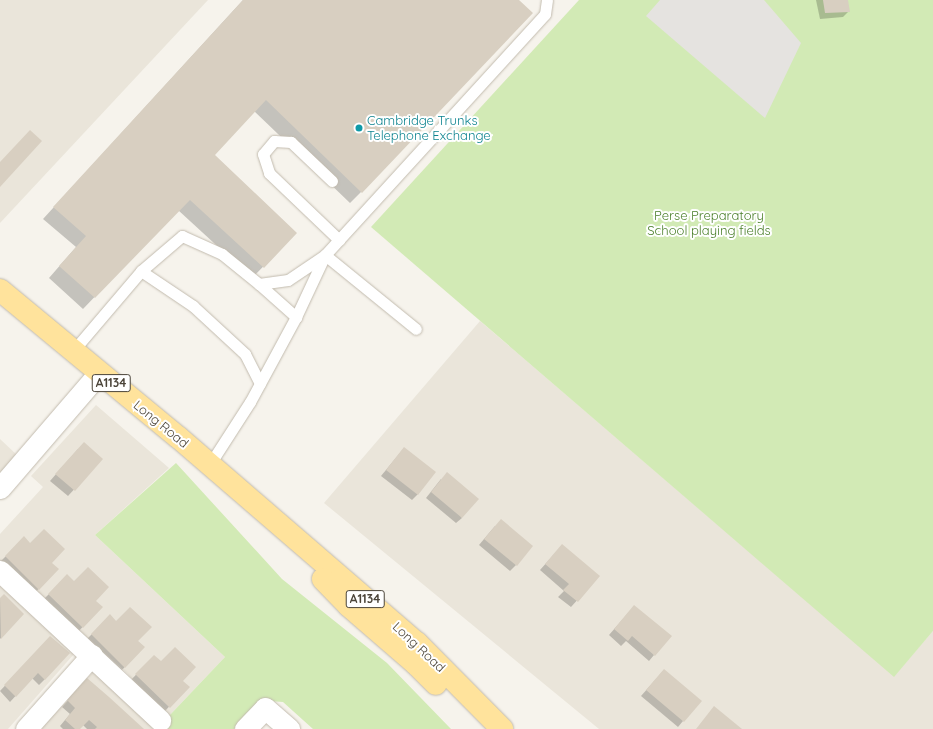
<!DOCTYPE html>
<html>
<head>
<meta charset="utf-8">
<style>
	body { margin:0 }
	#map { position:relative; width:933px; height:729px; overflow:hidden; background:#f6f3ec; font-family:Quicksand,sans-serif }
	div>[style] { position:absolute }
	.residential>* { inset:0; background:#eae5da }
	.green>* { inset:0; background:#d2eab5 }
	.parking>* { inset:0; background:#e5e3e0 }
	.shadow>* { inset:0; background:#0003 }
	.building>* { inset:0; background:#d8cfc1 }
	.roads { filter:drop-shadow(0 0 1px #c2bbae) drop-shadow(0 0 1px #c2bbae) }
	.lane>* { height:11px; margin:-5.5px; padding:0 5.5px; transform-origin:5.5px; border-radius:5.5px; background:#fff }
	.street>* { height:21px; margin:-10.5px; padding:0 10.5px; transform-origin:10.5px; border-radius:10.5px; background:#fff }
	.primary>* { height:22px; margin:-11px; padding:0 11px; transform-origin:11px; border-radius:11px; background:#ffe39c }
	.dots>* { width:11px; height:11px; translate:-50% -50%; box-sizing:border-box; border:2px solid #fff; border-radius:50% }
	span { translate:-50% -50%; white-space:nowrap; text-align:center; line-height:1.15; -webkit-text-stroke:4px #fff; paint-order:stroke }
	.shield-label span { padding:1px 3px; background:#fff; border:1px solid; border-radius:3px; -webkit-text-stroke-width:0 }
	.shield-label { font-size:12px; color:#4b4439; font-weight:700 }
	.culture-label { font-size:13px; color:#0d838f }
	.left { translate:0 -50%; text-align:left }
	.park-label { font-size:13px; color:#4a7f2a }
	.street-label { font-size:13px; color:#4b4439 }
</style>
</head>
<body>
<div id="map">
	<div class="residential">
		<div style="clip-path:polygon(0 0,208px 0,0 223px)"></div>
		<div style="clip-path:polygon(480px 321px,894px 676px,933px 631px,933px 729px,599px 729px,324px 503px)"></div>
		<div style="clip-path:polygon(96px 405px,169px 468px,95px 535px,225px 657px,169px 716px,147px 696px,127px 673px,84px 635px,60px 616px,0 562px,0 534px,43px 487px,31px 476px)"></div>
		<div style="clip-path:polygon(0 439px,17px 455px,0 474px)"></div>
		<div style="clip-path:polygon(0 583px,74px 654px,8px 729px,0 729px)"></div>
		<div style="clip-path:polygon(94px 671px,157px 726px,154px 729px,41px 729px)"></div>
	</div>
	<div class="green">
		<div style="clip-path:polygon(579px 0,933px 0,933px 631px,894px 677px,371px 227px)"></div>
		<div style="clip-path:polygon(176px 463px,282px 579px,387px 663px,451px 729px,313px 729px,283px 702px,269px 701px,241px 721px,234px 729px,154px 729px,169px 716px,225px 657px,95px 535px)"></div>
	</div>
	<div class="parking">
		<div style="clip-path:polygon(660px 0,764px 0,801px 43px,765px 118px,646px 16px)"></div>
	</div>
	<div class="shadow">
		<div style="clip-path:polygon(243px 0,517px 0,361px 192px,350px 203px,254px 111px,214px 155px,296px 233px,252px 278px,178px 210px,83px 309px,49px 278px,76px 247px,43px 219px)"></div>
		<div style="clip-path:polygon(816px 0,847px 0,849px 11px,843px 17px,820px 19px)"></div>
		<div style="clip-path:polygon(404px 448px,418px 494px,412px 500px,381px 476px)"></div>
		<div style="clip-path:polygon(78px 449px,102px 459px,68px 496px,50px 481px)"></div>
		<div style="clip-path:polygon(441px 479px,462px 518px,456px 523px,426px 498px)"></div>
		<div style="clip-path:polygon(495px 526px,516px 565px,510px 571px,479px 545px)"></div>
		<div style="clip-path:polygon(24px 538px,57px 569px,33px 595px,0 562px)"></div>
		<div style="clip-path:polygon(557px 551px,599px 576px,571px 607px,558px 597px,564px 591px,540px 570px)"></div>
		<div style="clip-path:polygon(67px 576px,101px 607px,77px 633px,43px 600px)"></div>
		<div style="clip-path:polygon(4px 595px,22px 614px,0 639px,0 599px)"></div>
		<div style="clip-path:polygon(629px 612px,654px 655px,649px 661px,626px 641px,621px 646px,609px 635px)"></div>
		<div style="clip-path:polygon(110px 616px,144px 647px,119px 673px,86px 640px)"></div>
		<div style="clip-path:polygon(45px 643px,45px 679px,39px 685px,32px 678px,10px 702px,0 691px)"></div>
		<div style="clip-path:polygon(154px 656px,188px 687px,163px 713px,130px 681px)"></div>
		<div style="clip-path:polygon(664px 670px,683px 721px,678px 727px,641px 696px)"></div>
		<div style="clip-path:polygon(82px 685px,143px 729px,87px 729px,83px 725px,79px 729px,63px 729px,60px 726px,70px 714px,62px 707px)"></div>
	</div>
	<div class="building">
		<div style="clip-path:polygon(243px 0,519px 0,533px 13px,362px 193px,266px 100px,215px 155px,297px 233px,264px 268px,190px 200px,95px 298px,59px 266px,86px 236px,53px 207px)"></div>
		<div style="clip-path:polygon(823px 0,848px 0,850px 12px,825px 13px)"></div>
		<div style="clip-path:polygon(30px 130px,42px 141px,0 187px,0 162px)"></div>
		<div style="clip-path:polygon(84px 442px,103px 459px,75px 491px,55px 474px)"></div>
		<div style="clip-path:polygon(404px 447px,436px 472px,418px 495px,386px 470px)"></div>
		<div style="clip-path:polygon(447px 472px,479px 499px,462px 518px,431px 492px)"></div>
		<div style="clip-path:polygon(501px 519px,533px 546px,517px 566px,484px 539px)"></div>
		<div style="clip-path:polygon(44px 529px,65px 549px,52px 563px,59px 569px,39px 590px,5px 556px,24px 536px,30px 543px)"></div>
		<div style="clip-path:polygon(562px 544px,600px 576px,578px 602px,563px 590px,569px 584px,545px 564px)"></div>
		<div style="clip-path:polygon(88px 567px,109px 587px,96px 601px,103px 607px,83px 628px,48px 594px,67px 574px,74px 581px)"></div>
		<div style="clip-path:polygon(4px 594px,24px 614px,1px 639px,0 598px)"></div>
		<div style="clip-path:polygon(634px 605px,672px 636px,655px 656px,632px 636px,628px 641px,614px 629px)"></div>
		<div style="clip-path:polygon(130px 607px,152px 627px,138px 641px,145px 647px,125px 668px,91px 634px,110px 614px,116px 621px)"></div>
		<div style="clip-path:polygon(50px 636px,70px 653px,45px 680px,38px 673px,16px 697px,4px 685px)"></div>
		<div style="clip-path:polygon(175px 647px,196px 667px,183px 681px,190px 687px,170px 708px,135px 674px,154px 655px,161px 661px)"></div>
		<div style="clip-path:polygon(664px 669px,702px 701px,684px 722px,646px 690px)"></div>
		<div style="clip-path:polygon(87px 678px,109px 697px,144px 729px,95px 729px,97px 727px,89px 720px,80px 729px,75px 729px,65px 720px,75px 708px,67px 700px)"></div>
		<div style="clip-path:polygon(714px 706px,742px 729px,696px 729px)"></div>
	</div>
	<div class="roads">
		<div class="lane">
			<div style="left:332px;top:181px;width:57px;rotate:-136.4deg"></div>
			<div style="left:291px;top:142px;width:17px;rotate:-177deg"></div>
			<div style="left:274px;top:141px;width:17px;rotate:130deg"></div>
			<div style="left:263px;top:154px;width:20px;rotate:72deg"></div>
			<div style="left:269px;top:173px;width:97px;rotate:43.7deg"></div>
			<div style="left:141px;top:271px;width:63px;rotate:33.9deg"></div>
			<div style="left:193px;top:306px;width:71px;rotate:42.7deg"></div>
			<div style="left:245px;top:354px;width:33px;rotate:63deg"></div>
			<div style="left:259px;top:284px;width:50px;rotate:41.7deg"></div>
			<div style="left:73px;top:351px;width:105px;rotate:-49.6deg"></div>
			<div style="left:141px;top:271px;width:54px;rotate:-40.5deg"></div>
			<div style="left:182px;top:236px;width:44px;rotate:24.2deg"></div>
			<div style="left:222px;top:254px;width:48px;rotate:39deg"></div>
			<div style="left:259px;top:284px;width:29px;rotate:-8deg"></div>
			<div style="left:288px;top:280px;width:45px;rotate:-34deg"></div>
			<div style="left:325px;top:255px;width:326px;rotate:-47.6deg"></div>
			<div style="left:545px;top:14px;width:14px;rotate:-82deg"></div>
			<div style="left:210px;top:464px;width:74px;rotate:-57.2deg"></div>
			<div style="left:250px;top:402px;width:97px;rotate:-61.6deg"></div>
			<div style="left:296px;top:317px;width:68px;rotate:-64.9deg"></div>
			<div style="left:325px;top:255px;width:117px;rotate:39.1deg"></div>
		</div>
		<div class="street">
			<div style="left:0;top:488px;width:152px;rotate:-49.3deg"></div>
			<div style="left:0;top:571px;width:219px;rotate:43deg"></div>
			<div style="left:26px;top:729px;width:99px;rotate:-48.3deg"></div>
			<div style="left:245px;top:729px;width:29px;rotate:-46deg"></div>
			<div style="left:265px;top:708px;width:32px;rotate:41deg"></div>
		</div>
		<div class="primary">
			<div style="left:0;top:290px;width:231px;rotate:39.6deg"></div>
			<div style="left:178px;top:437px;width:316px;rotate:40.8deg"></div>
			<div style="left:417px;top:643px;width:121px;rotate:45.3deg"></div>
			<div style="left:323px;top:579px;width:37px;rotate:46deg"></div>
			<div style="left:349px;top:606px;width:89px;rotate:40.9deg"></div>
			<div style="left:416px;top:664px;width:28px;rotate:45deg"></div>
		</div>
	</div>
	<div class="dots">
		<div style="left:359px;top:128px;background:#0f9aa8"></div>
	</div>
	<div class="shield-label">
		<span style="left:111px;top:383px">A1134</span>
		<span style="left:365px;top:599px">A1134</span>
	</div>
	<div class="culture-label">
		<span class="left" style="left:367px;top:128px">Cambridge Trunks<br>Telephone Exchange</span>
	</div>
	<div class="park-label">
		<span style="left:709px;top:223px">Perse Preparatory<br>School playing fields</span>
	</div>
	<div class="street-label">
		<span style="left:161px;top:424px;rotate:39deg">Long Road</span>
		<span style="left:419px;top:647px;rotate:43deg">Long Road</span>
	</div>
</div>
</body>
</html>
